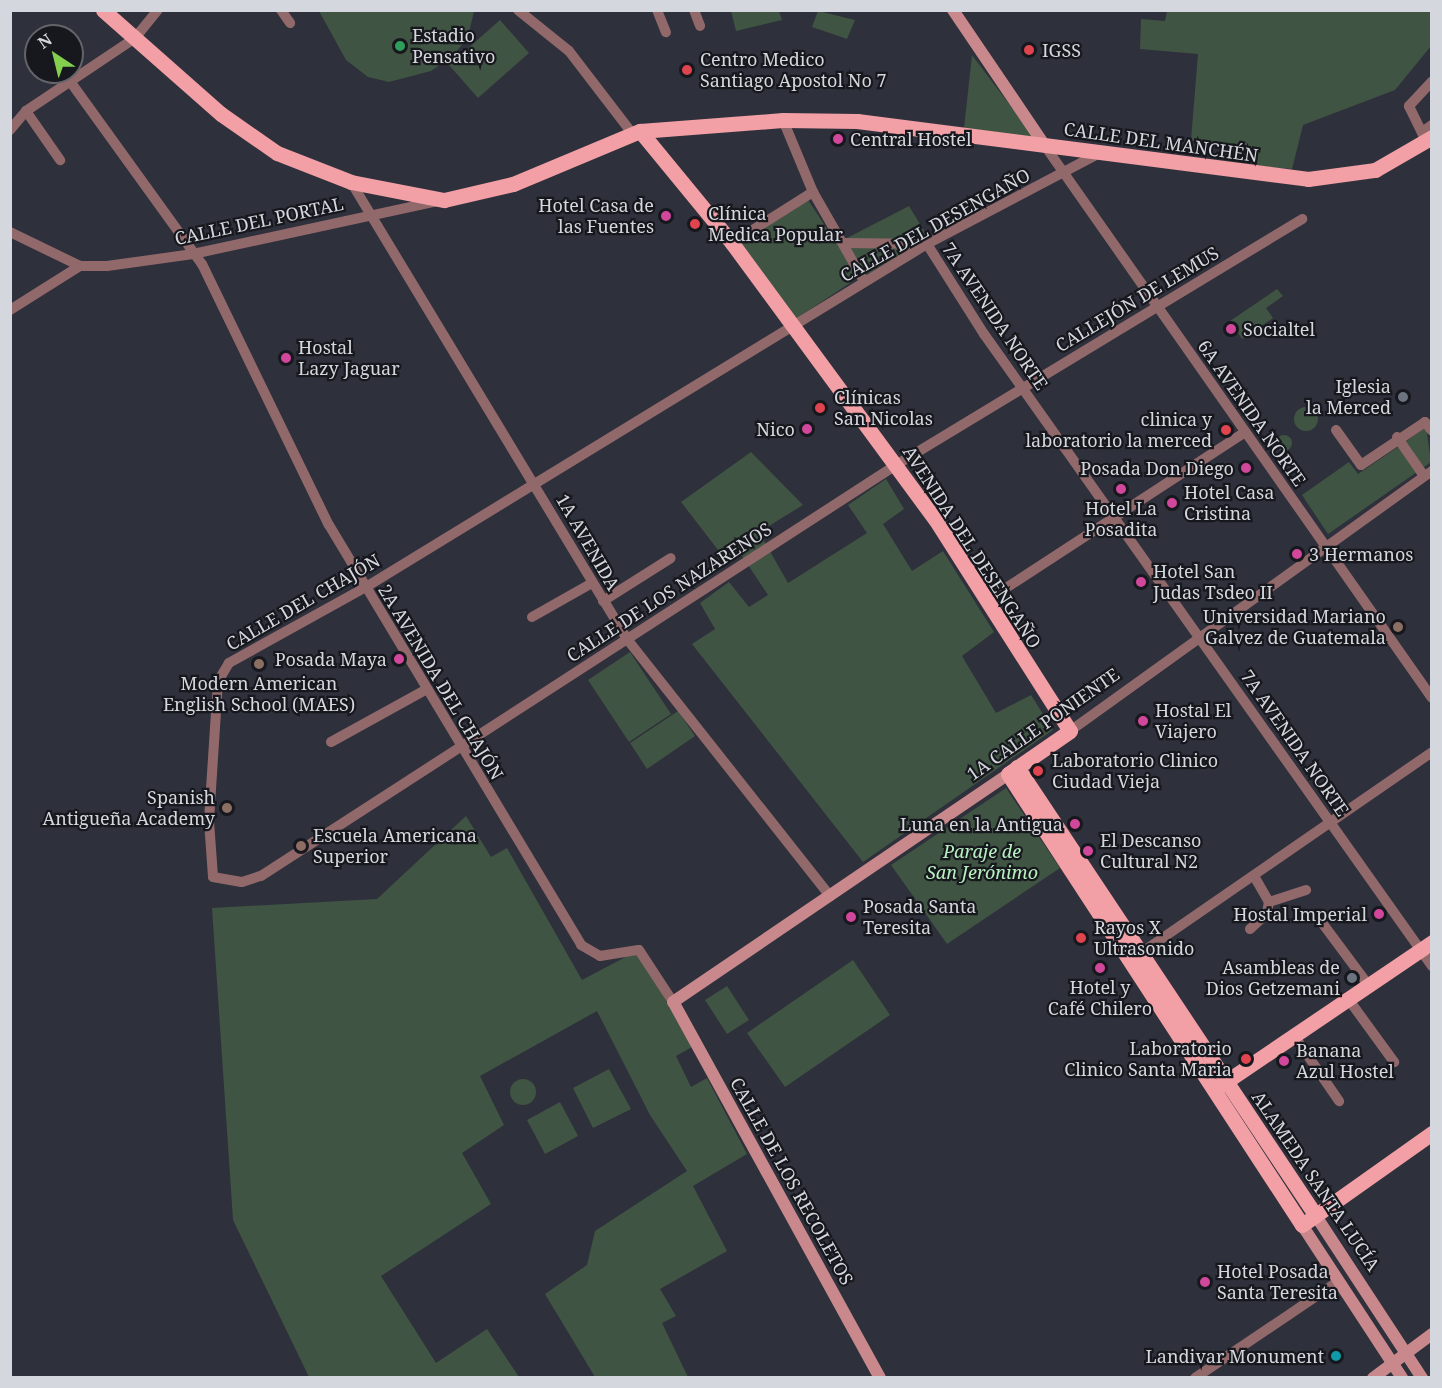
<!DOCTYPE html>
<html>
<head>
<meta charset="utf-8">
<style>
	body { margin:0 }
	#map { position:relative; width:1442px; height:1388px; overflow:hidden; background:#2e303b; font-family:"Noto Serif",serif }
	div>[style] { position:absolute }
	.green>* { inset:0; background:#3f5442 }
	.round { border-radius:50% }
	.street>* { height:10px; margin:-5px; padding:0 5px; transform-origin:5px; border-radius:5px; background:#92696b }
	.secondary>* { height:12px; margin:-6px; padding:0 6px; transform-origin:6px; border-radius:6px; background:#c8888c }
	.primary>* { height:15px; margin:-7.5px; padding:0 7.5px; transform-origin:7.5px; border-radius:7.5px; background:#f29fa5 }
	.dots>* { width:16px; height:16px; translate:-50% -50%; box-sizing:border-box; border:3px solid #17181d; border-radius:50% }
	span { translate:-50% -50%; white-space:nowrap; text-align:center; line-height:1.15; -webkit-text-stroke:4.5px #17181d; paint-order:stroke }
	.poi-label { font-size:18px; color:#d5d7de }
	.left { translate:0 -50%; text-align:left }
	.right { translate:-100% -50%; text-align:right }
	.street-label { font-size:18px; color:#d5d7de }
	.park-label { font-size:18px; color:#b8f1c0; font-style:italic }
	.frame { position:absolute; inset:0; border:12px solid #d5d7de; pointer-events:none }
	.north { position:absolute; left:24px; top:24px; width:60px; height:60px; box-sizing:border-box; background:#17181d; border:2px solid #63646a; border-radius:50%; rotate:325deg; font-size:16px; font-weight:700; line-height:24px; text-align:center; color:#d5d7de }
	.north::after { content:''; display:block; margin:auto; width:21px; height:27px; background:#84cf4d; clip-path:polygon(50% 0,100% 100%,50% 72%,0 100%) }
</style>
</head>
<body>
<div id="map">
	<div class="green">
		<div style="clip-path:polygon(319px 11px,474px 11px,468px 37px,453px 56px,431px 71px,389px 82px,368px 77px,346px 60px)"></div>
		<div style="clip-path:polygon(731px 11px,779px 11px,782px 20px,736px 31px)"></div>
		<div style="clip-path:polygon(818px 11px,855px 20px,847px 39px,812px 27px)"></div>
		<div style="clip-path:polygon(1167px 11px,1431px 11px,1431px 46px,1395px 90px,1303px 125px,1292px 169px,1256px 166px,1258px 156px,1191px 140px,1198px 54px,1140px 49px,1141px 19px,1165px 21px)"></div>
		<div style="clip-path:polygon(500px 20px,529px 53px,478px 98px,449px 65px)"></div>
		<div style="clip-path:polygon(972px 55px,1038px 142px,964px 128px)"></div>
		<div style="clip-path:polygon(808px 200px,859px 277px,794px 320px,738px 245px)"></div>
		<div style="clip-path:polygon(909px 206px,931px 242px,845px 239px)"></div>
		<div style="clip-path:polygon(847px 246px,918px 246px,864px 276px)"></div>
		<div style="clip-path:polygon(1277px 289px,1283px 296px,1266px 308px,1273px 318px,1242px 339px,1230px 321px)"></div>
		<div class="round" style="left:1294px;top:407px;width:24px;height:24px"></div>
		<div style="clip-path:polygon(1426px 427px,1431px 462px,1423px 468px,1405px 442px)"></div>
		<div class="round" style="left:1276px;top:435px;width:16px;height:16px"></div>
		<div style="clip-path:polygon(1398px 447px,1417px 472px,1328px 534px,1302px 495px,1349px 462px,1358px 474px)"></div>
		<div style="clip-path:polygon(751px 452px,803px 505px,759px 532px,788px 583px,867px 533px,848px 505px,886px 479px,904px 509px,883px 524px,912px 571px,943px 551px,994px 632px,962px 656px,996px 713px,1031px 695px,1053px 730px,863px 862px,692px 644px,715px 629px,700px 603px,729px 582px,749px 607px,768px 595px,738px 550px,725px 559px,681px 502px)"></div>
		<div style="clip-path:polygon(630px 652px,671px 714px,629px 742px,588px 680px)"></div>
		<div style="clip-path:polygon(678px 711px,695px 736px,647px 769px,630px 743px)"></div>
		<div style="clip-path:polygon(1006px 788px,1060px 868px,947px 944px,891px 865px)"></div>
		<div style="clip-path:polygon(466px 816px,491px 857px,507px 848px,582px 980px,633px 953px,641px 956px,692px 1047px,676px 1056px,691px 1087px,707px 1078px,747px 1154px,693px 1186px,727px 1251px,660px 1289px,676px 1316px,662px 1323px,688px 1377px,595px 1377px,545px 1294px,587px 1265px,595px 1231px,687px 1171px,650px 1115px,597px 1011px,480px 1076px,504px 1125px,462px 1153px,491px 1204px,381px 1276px,436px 1363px,487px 1329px,519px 1377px,309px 1377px,233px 1220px,212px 908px,377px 899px)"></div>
		<div style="clip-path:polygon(853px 960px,890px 1015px,785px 1087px,747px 1033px)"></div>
		<div style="clip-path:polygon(727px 986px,749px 1020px,727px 1034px,705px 1000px)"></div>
		<div style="clip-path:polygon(609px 1069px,631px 1109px,593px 1128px,573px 1088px)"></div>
		<div class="round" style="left:510px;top:1079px;width:26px;height:26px"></div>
		<div style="clip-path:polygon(560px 1102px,578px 1136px,545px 1154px,527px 1120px)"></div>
	</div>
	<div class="street">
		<div style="left:281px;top:10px;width:16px;rotate:55deg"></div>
		<div style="left:518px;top:10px;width:65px;rotate:38.8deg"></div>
		<div style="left:569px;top:51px;width:103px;rotate:52.5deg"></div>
		<div style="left:657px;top:10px;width:24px;rotate:68deg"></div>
		<div style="left:694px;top:10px;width:17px;rotate:69deg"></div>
		<div style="left:72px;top:84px;width:222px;rotate:54.2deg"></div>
		<div style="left:202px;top:264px;width:290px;rotate:64.1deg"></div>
		<div style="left:329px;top:525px;width:490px;rotate:59deg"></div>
		<div style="left:581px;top:945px;width:22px;rotate:30deg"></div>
		<div style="left:600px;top:956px;width:39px;rotate:-9deg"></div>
		<div style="left:639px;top:950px;width:62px;rotate:56.8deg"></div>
		<div style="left:26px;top:111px;width:60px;rotate:55.2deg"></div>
		<div style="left:783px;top:120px;width:78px;rotate:67.4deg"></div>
		<div style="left:813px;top:192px;width:103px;rotate:60.2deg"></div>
		<div style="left:10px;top:130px;width:25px;rotate:-50deg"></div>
		<div style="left:26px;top:111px;width:131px;rotate:-33.8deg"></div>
		<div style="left:135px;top:38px;width:36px;rotate:-51deg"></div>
		<div style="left:1422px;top:132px;width:12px;rotate:-35deg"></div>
		<div style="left:1426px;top:141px;width:39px;rotate:-116deg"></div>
		<div style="left:1409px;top:106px;width:34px;rotate:-47deg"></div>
		<div style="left:1045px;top:146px;width:674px;rotate:54.97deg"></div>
		<div style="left:1094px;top:156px;width:189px;rotate:152.2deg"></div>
		<div style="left:927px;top:244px;width:658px;rotate:148.56deg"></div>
		<div style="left:366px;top:587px;width:157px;rotate:151deg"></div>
		<div style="left:229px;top:663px;width:21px;rotate:121deg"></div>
		<div style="left:218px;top:681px;width:140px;rotate:93.7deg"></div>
		<div style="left:209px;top:821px;width:56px;rotate:85.9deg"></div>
		<div style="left:213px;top:877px;width:29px;rotate:10deg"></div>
		<div style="left:242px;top:882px;width:20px;rotate:-18deg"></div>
		<div style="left:261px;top:876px;width:756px;rotate:-32.91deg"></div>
		<div style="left:896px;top:465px;width:475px;rotate:-31.2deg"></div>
		<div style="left:351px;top:182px;width:534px;rotate:58.87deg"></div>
		<div style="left:627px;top:639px;width:328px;rotate:51.7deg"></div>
		<div style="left:10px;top:232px;width:78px;rotate:25.9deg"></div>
		<div style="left:80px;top:266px;width:27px"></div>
		<div style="left:107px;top:266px;width:87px;rotate:-7.9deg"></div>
		<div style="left:193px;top:254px;width:256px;rotate:-12.2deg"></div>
		<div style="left:732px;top:243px;width:96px;rotate:-32.2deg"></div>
		<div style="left:843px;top:243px;width:84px;rotate:0.7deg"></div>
		<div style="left:927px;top:244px;width:107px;rotate:57.7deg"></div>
		<div style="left:984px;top:334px;width:775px;rotate:54.67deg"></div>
		<div style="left:10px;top:310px;width:83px;rotate:-32.2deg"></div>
		<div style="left:1336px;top:430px;width:43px;rotate:54.5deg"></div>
		<div style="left:1361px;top:465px;width:77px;rotate:-33.9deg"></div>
		<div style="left:1425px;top:422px;width:11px;rotate:52deg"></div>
		<div style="left:1397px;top:437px;width:47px;rotate:55.3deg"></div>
		<div style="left:603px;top:601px;width:80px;rotate:-32.3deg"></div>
		<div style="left:986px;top:601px;width:309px;rotate:-33.1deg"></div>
		<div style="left:532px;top:617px;width:69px;rotate:-29.5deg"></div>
		<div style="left:1070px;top:731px;width:446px;rotate:-35.7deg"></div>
		<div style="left:331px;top:742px;width:110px;rotate:-28.9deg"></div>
		<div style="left:1269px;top:902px;width:39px;rotate:-18deg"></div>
		<div style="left:1320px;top:920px;width:82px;rotate:53.4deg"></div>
		<div style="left:1250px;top:929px;width:23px;rotate:-43deg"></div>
		<div style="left:1267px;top:913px;width:11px;rotate:-80deg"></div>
		<div style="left:1269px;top:902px;width:30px;rotate:-120deg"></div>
		<div style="left:1135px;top:957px;width:361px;rotate:-34.6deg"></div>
		<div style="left:1349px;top:1000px;width:77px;rotate:54deg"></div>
		<div style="left:1295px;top:1037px;width:78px;rotate:55.5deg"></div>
		<div style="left:1195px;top:1378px;width:174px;rotate:-34deg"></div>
	</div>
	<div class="secondary">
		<div style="left:953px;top:10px;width:164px;rotate:55.9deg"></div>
		<div style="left:1316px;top:1216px;width:194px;rotate:56.8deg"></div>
		<div style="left:1302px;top:1225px;width:183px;rotate:56.8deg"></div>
		<div style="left:880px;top:1378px;width:429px;rotate:-118.8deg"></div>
		<div style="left:673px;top:1002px;width:405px;rotate:-34.2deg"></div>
		<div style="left:1373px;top:1378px;width:74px;rotate:-36.7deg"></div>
	</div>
	<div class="primary">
		<div style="left:103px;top:10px;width:157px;rotate:41.4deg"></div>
		<div style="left:221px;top:114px;width:68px;rotate:34.9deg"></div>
		<div style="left:277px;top:153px;width:79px;rotate:21.4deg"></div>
		<div style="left:351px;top:182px;width:95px;rotate:11deg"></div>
		<div style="left:444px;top:200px;width:71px;rotate:-13.1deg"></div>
		<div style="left:513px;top:184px;width:138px;rotate:-22.7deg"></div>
		<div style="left:640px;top:131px;width:143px;rotate:-4.4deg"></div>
		<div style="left:783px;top:120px;width:74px;rotate:0.8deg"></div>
		<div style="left:857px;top:121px;width:455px;rotate:7.3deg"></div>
		<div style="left:1308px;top:179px;width:68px;rotate:-7.7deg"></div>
		<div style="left:1375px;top:170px;width:66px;rotate:-30.1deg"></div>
		<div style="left:640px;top:131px;width:145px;rotate:50.6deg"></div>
		<div style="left:732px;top:243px;width:343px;rotate:53.7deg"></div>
		<div style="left:935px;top:519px;width:251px;rotate:57.5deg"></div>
		<div style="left:1070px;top:731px;width:75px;rotate:145.3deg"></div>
		<div style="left:1008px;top:774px;width:538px;rotate:56.9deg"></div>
		<div style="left:1302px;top:1225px;width:159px;rotate:-35.3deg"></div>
		<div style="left:1017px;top:767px;width:539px;rotate:56.34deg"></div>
		<div style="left:1218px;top:1087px;width:258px;rotate:-34.1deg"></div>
	</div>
	<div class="dots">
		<div style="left:400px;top:46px;background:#2e9e5b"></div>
		<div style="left:1029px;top:50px;background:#e0444e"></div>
		<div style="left:687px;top:70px;background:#e0444e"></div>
		<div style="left:838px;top:139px;background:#d1479c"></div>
		<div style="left:666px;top:216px;background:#d1479c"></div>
		<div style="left:695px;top:224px;background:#e0444e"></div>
		<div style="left:1231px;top:329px;background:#d1479c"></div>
		<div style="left:286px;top:358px;background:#d1479c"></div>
		<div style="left:1403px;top:397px;background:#6b7280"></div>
		<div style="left:820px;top:408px;background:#e0444e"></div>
		<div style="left:807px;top:429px;background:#d1479c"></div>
		<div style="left:1226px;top:430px;background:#e0444e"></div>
		<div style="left:1246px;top:468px;background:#d1479c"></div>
		<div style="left:1121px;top:489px;background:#d1479c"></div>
		<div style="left:1172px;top:503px;background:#d1479c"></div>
		<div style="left:1297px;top:554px;background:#d1479c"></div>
		<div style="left:1141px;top:582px;background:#d1479c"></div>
		<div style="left:1398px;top:627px;background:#8d6e63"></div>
		<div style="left:399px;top:659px;background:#d1479c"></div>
		<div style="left:259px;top:664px;background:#8d6e63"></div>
		<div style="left:1143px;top:721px;background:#d1479c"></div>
		<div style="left:1038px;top:771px;background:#e0444e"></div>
		<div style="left:227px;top:808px;background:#8d6e63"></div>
		<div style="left:1075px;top:824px;background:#d1479c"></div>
		<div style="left:301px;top:846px;background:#8d6e63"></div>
		<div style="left:1088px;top:851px;background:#d1479c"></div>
		<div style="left:1379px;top:914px;background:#d1479c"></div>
		<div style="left:851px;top:917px;background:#d1479c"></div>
		<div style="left:1081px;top:938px;background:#e0444e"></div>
		<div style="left:1100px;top:968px;background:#d1479c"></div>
		<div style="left:1352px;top:978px;background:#6b7280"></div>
		<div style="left:1246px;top:1059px;background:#e0444e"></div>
		<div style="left:1284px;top:1061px;background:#d1479c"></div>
		<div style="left:1205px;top:1282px;background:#d1479c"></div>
		<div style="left:1336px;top:1356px;background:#0f9aa8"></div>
	</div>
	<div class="poi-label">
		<span class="left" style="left:412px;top:46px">Estadio<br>Pensativo</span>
		<span class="left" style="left:1042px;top:50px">IGSS</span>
		<span class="left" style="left:700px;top:70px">Centro Medico<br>Santiago Apostol No 7</span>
		<span class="left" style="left:850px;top:139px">Central Hostel</span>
		<span class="right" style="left:654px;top:216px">Hotel Casa de<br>las Fuentes</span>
		<span class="left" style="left:708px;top:224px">Clínica<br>Medica Popular</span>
		<span class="left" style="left:1243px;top:329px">Socialtel</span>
		<span class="left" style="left:298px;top:358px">Hostal<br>Lazy Jaguar</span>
		<span class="right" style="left:1391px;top:397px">Iglesia<br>la Merced</span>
		<span class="left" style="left:834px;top:408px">Clínicas<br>San Nicolas</span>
		<span class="right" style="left:1212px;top:430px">clinica y<br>laboratorio la merced</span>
		<span class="right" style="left:795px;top:429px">Nico</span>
		<span class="right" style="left:1234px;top:468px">Posada Don Diego</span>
		<span class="left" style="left:1184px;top:503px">Hotel Casa<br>Cristina</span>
		<span style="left:1121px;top:519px">Hotel La<br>Posadita</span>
		<span class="left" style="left:1309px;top:554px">3 Hermanos</span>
		<span class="left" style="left:1153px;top:582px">Hotel San<br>Judas Tsdeo II</span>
		<span class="right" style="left:1386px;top:627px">Universidad Mariano<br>Galvez de Guatemala</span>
		<span class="right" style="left:387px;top:659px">Posada Maya</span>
		<span style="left:259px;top:694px">Modern American<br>English School (MAES)</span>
		<span class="left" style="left:1155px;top:721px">Hostal El<br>Viajero</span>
		<span class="left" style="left:1052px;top:771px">Laboratorio Clinico<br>Ciudad Vieja</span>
		<span class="right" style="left:215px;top:808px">Spanish<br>Antigueña Academy</span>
		<span class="right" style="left:1063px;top:824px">Luna en la Antigua</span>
		<span class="left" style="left:313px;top:846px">Escuela Americana<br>Superior</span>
		<span class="left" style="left:1100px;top:851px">El Descanso<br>Cultural N2</span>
		<span class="left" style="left:863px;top:917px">Posada Santa<br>Teresita</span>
		<span class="right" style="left:1367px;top:914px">Hostal Imperial</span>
		<span class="left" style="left:1094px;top:938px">Rayos X<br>Ultrasonido</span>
		<span class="right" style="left:1340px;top:978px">Asambleas de<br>Dios Getzemani</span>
		<span style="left:1100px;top:998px">Hotel y<br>Café Chilero</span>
		<span class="right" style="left:1232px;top:1059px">Laboratorio<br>Clinico Santa Maria</span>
		<span class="left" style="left:1296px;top:1061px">Banana<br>Azul Hostel</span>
		<span class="left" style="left:1217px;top:1282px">Hotel Posada<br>Santa Teresita</span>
		<span class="right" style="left:1324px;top:1356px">Landivar Monument</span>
	</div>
	<div class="street-label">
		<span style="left:1161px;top:142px;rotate:8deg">CALLE DEL MANCHÉN</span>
		<span style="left:259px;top:221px;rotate:-12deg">CALLE DEL PORTAL</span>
		<span style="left:935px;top:225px;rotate:-29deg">CALLE DEL DESENGAÑO</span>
		<span style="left:1137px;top:299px;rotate:-31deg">CALLEJÓN DE LEMUS</span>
		<span style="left:995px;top:316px;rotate:56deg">7A AVENIDA NORTE</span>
		<span style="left:1252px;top:413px;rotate:55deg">6A AVENIDA NORTE</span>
		<span style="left:588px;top:542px;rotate:60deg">1A AVENIDA</span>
		<span style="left:972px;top:547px;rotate:57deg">AVENIDA DEL DESENGAÑO</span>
		<span style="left:669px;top:592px;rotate:-33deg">CALLE DE LOS NAZARENOS</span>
		<span style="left:303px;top:602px;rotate:-30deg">CALLE DEL CHAJÓN</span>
		<span style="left:441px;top:682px;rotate:59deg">2A AVENIDA DEL CHAJÓN</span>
		<span style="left:1043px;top:724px;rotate:-35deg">1A CALLE PONIENTE</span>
		<span style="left:1295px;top:743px;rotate:55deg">7A AVENIDA NORTE</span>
		<span style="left:792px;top:1181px;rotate:61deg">CALLE DE LOS RECOLETOS</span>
		<span style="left:1316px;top:1181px;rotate:56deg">ALAMEDA SANTA LUCÍA</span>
	</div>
	<div class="park-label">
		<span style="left:982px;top:862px">Paraje de<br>San Jerónimo</span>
	</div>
	<div class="frame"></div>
	<div class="north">N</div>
</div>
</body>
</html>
